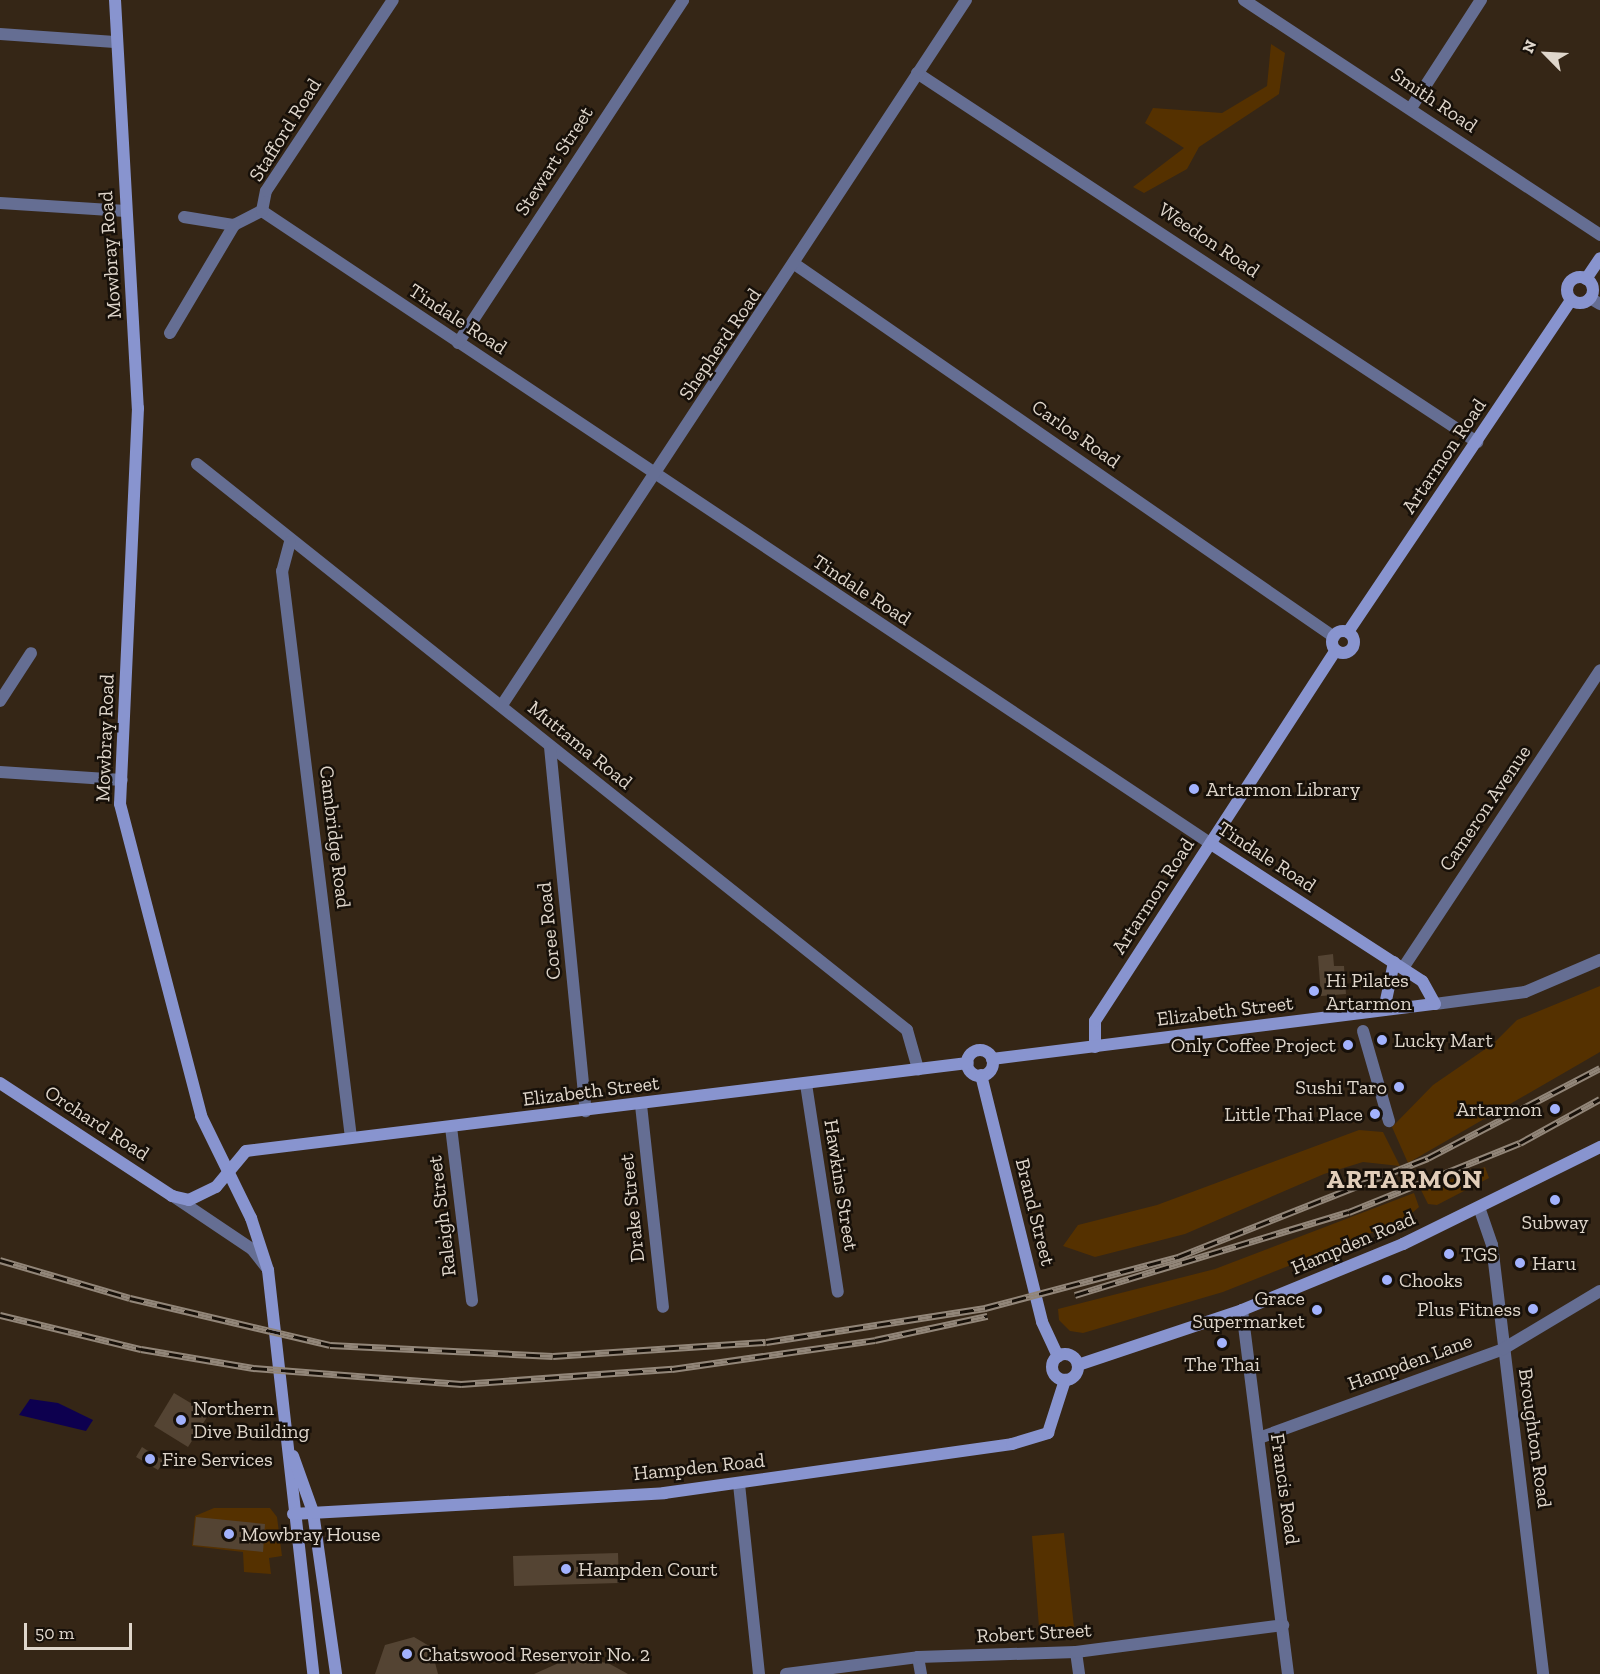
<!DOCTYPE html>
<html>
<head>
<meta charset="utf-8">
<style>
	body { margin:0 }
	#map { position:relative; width:1600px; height:1674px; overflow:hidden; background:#352616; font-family:"Zilla Slab",serif }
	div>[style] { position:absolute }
	.green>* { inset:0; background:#553100 }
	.water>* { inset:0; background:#0d004f }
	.building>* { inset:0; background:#544433 }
	.street>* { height:12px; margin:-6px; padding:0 6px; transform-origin:6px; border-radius:6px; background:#656e93 }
	.secondary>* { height:12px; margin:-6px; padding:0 6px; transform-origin:6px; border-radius:6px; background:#8894cf }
	.secondary>.ring { margin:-6px; padding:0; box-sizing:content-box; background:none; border:12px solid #8894cf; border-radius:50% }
	.rail>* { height:7px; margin-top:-3.5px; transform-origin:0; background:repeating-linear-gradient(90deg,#171009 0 14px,#928679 0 28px); box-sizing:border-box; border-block:2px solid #928679 }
	.dots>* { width:16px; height:16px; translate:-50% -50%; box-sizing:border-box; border:3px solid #171009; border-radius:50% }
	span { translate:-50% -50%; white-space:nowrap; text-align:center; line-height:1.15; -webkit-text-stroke:5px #171009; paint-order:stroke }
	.street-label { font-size:20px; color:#dfd6cb }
	.poi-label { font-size:20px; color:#dfd6cb }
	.left { translate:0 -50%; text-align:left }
	.right { translate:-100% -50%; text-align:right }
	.district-label { font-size:26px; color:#e1cdb9; font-weight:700; letter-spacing:1.5px }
	.north { position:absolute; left:1516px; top:24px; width:60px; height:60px; -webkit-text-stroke:4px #171009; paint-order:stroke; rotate:294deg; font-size:16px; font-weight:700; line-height:24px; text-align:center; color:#dfd6cb }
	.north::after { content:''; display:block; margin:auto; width:21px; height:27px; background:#dfd6cb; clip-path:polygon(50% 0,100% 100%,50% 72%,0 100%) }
	.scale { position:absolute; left:24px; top:1623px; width:108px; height:27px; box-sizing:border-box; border:3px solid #dfd6cb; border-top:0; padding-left:8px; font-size:18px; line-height:21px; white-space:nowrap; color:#dfd6cb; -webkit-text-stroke:4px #171009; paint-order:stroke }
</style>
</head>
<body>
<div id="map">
	<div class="green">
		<div style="clip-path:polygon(1271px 44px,1285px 53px,1279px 94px,1199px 147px,1187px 169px,1144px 193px,1133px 187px,1184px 148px,1145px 123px,1153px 108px,1222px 113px,1267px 86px)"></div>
		<div style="clip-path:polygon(1600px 986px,1600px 1052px,1408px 1163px,1392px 1127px,1433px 1085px,1494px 1043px,1517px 1020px)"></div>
		<div style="clip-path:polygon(1359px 1130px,1383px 1132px,1400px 1166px,1363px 1162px,1324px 1174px,1185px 1234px,1095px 1257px,1063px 1246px,1078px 1225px,1157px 1205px)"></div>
		<div style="clip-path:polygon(1485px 1167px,1489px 1178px,1437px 1205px,1428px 1204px,1421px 1190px)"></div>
		<div style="clip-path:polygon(1414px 1193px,1419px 1207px,1404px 1220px,1223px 1292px,1083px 1333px,1070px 1331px,1059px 1320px,1058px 1309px,1215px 1269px)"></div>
		<div style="clip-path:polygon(214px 1508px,270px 1508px,277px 1517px,282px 1556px,269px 1558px,271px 1574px,244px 1572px,243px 1552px,192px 1546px,195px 1516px)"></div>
		<div style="clip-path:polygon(1064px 1533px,1074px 1627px,1039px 1627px,1032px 1536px)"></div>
	</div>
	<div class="water">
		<div style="clip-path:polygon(30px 1399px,58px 1403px,93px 1420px,86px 1431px,19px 1415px)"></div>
	</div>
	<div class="building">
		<div style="clip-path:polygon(1333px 954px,1334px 966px,1344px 966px,1346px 994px,1321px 996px,1318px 956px)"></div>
		<div style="clip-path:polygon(174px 1393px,209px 1414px,188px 1447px,154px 1426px)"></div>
		<div style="clip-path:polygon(142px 1447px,164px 1461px,158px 1470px,136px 1457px)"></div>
		<div style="clip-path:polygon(196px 1517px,265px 1524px,263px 1552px,193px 1545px)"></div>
		<div style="clip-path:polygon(618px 1553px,619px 1583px,514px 1586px,513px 1556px)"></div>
		<div style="clip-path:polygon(414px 1637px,431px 1647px,438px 1674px,375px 1674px,385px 1645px)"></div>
		<div style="clip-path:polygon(570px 1658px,608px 1663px,628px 1674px,534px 1674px)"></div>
	</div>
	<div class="street">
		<div style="left:1244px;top:0;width:427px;rotate:33.4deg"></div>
		<div style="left:0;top:34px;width:115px;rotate:4deg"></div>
		<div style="left:917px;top:73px;width:671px;rotate:33.38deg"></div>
		<div style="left:1411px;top:108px;width:129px;rotate:-57.1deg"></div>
		<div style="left:0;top:203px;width:126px;rotate:3.6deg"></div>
		<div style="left:262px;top:211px;width:1141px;rotate:33.7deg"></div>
		<div style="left:184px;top:217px;width:51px;rotate:9.1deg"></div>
		<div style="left:234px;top:225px;width:31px;rotate:-27deg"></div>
		<div style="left:262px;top:211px;width:20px;rotate:-79deg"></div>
		<div style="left:266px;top:191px;width:229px;rotate:-56.4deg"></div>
		<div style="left:796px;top:265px;width:654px;rotate:34.66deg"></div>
		<div style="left:1590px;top:298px;width:12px;rotate:31deg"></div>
		<div style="left:170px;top:333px;width:126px;rotate:-59.3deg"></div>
		<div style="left:458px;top:343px;width:410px;rotate:-56.7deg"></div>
		<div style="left:197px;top:464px;width:908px;rotate:38.56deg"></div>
		<div style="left:907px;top:1030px;width:41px;rotate:74.2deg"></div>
		<div style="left:290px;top:542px;width:30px;rotate:105deg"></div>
		<div style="left:282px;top:571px;width:571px;rotate:83.06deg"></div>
		<div style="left:0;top:701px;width:57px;rotate:-57.1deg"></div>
		<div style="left:502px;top:705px;width:844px;rotate:-56.65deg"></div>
		<div style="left:550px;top:747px;width:366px;rotate:84.4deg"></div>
		<div style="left:0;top:772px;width:122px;rotate:3.8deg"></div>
		<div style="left:1403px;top:968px;width:357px;rotate:-56.5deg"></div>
		<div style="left:1435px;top:1004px;width:91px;rotate:-7.6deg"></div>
		<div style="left:1525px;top:992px;width:82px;rotate:-23.1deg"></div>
		<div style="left:1363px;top:1031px;width:94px;rotate:73.9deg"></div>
		<div style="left:806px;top:1084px;width:210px;rotate:81.3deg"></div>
		<div style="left:641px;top:1105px;width:203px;rotate:83.8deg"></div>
		<div style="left:451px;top:1127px;width:175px;rotate:83.1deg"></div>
		<div style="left:173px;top:1196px;width:95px;rotate:33.9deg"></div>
		<div style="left:252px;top:1249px;width:23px;rotate:52deg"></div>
		<div style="left:1480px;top:1210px;width:37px;rotate:71deg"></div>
		<div style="left:1492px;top:1245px;width:432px;rotate:83.2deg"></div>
		<div style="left:1242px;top:1310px;width:367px;rotate:82.8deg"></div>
		<div style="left:1259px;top:1438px;width:260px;rotate:-20deg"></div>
		<div style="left:1503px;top:1349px;width:113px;rotate:-30.9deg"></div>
		<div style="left:739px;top:1484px;width:191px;rotate:84deg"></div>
		<div style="left:1076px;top:1652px;width:22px;rotate:82deg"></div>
		<div style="left:918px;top:1657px;width:17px;rotate:80deg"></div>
		<div style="left:786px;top:1674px;width:133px;rotate:-7.3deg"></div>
		<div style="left:918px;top:1657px;width:158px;rotate:-1.8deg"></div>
		<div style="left:1076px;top:1652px;width:209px;rotate:-7.4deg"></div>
	</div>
	<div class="secondary">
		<div style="left:115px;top:0;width:409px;rotate:86.8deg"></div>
		<div style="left:138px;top:408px;width:396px;rotate:92.6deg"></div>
		<div style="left:120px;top:804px;width:322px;rotate:75.4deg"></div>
		<div style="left:201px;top:1116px;width:114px;rotate:63.9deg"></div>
		<div style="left:251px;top:1218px;width:55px;rotate:71.9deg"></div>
		<div style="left:268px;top:1270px;width:406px;rotate:83.6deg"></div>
		<div class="ring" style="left:1567px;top:277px;width:14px;height:14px"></div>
		<div style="left:1586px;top:279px;width:25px;rotate:-56deg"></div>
		<div class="ring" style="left:1332px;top:631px;width:10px;height:10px"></div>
		<div style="left:1348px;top:632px;width:400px;rotate:-56.1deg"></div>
		<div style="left:1384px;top:1010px;width:49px;rotate:-78.2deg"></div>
		<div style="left:1095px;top:1047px;width:26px;rotate:-90deg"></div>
		<div style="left:1095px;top:1021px;width:442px;rotate:-57deg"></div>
		<div class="ring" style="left:967px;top:1050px;width:14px;height:14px"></div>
		<div style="left:992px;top:1059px;width:446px;rotate:-7.1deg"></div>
		<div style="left:1435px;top:1004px;width:26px;rotate:-119deg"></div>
		<div style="left:1422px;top:981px;width:252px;rotate:-147deg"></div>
		<div style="left:981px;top:1075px;width:254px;rotate:76.1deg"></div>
		<div style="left:1042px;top:1322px;width:38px;rotate:65deg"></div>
		<div style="left:0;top:1083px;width:206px;rotate:33.3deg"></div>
		<div style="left:172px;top:1196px;width:17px;rotate:13deg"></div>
		<div style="left:189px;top:1200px;width:30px;rotate:-26deg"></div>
		<div style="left:216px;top:1187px;width:47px;rotate:-50.2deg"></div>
		<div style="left:246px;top:1151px;width:727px;rotate:-6.95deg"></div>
		<div class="ring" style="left:1052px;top:1354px;width:14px;height:14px"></div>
		<div style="left:1078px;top:1365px;width:173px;rotate:-18.5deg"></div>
		<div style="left:1242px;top:1310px;width:174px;rotate:-22.3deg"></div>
		<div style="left:1403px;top:1244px;width:220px;rotate:-26.2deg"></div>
		<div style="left:293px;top:1456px;width:59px;rotate:70.3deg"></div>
		<div style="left:313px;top:1512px;width:164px;rotate:81.9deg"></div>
		<div style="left:293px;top:1514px;width:372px;rotate:-3.2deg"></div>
		<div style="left:664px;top:1493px;width:351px;rotate:-8deg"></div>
		<div style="left:1012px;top:1444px;width:38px;rotate:-17deg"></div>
		<div style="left:1048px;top:1433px;width:56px;rotate:-72.2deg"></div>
	</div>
	<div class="rail">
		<div style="left:0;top:1260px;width:135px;rotate:16.3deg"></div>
		<div style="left:130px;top:1298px;width:205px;rotate:13.2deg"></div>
		<div style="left:330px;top:1345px;width:223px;rotate:2.8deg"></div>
		<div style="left:553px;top:1356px;width:213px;rotate:-3.8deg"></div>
		<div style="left:766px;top:1342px;width:222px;rotate:-8.8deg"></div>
		<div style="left:985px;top:1308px;width:200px;rotate:-14.8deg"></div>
		<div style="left:1178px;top:1257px;width:269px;rotate:-21.6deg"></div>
		<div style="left:1428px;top:1158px;width:194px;rotate:-27.6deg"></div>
		<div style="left:1075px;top:1295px;width:286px;rotate:-16.9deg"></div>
		<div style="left:1349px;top:1212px;width:184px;rotate:-22deg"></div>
		<div style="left:1520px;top:1143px;width:91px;rotate:-28.8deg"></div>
		<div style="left:0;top:1315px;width:145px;rotate:13.6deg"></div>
		<div style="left:141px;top:1349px;width:114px;rotate:9.6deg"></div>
		<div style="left:253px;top:1368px;width:209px;rotate:4.4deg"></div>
		<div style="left:461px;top:1384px;width:212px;rotate:-4.1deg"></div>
		<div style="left:672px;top:1369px;width:205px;rotate:-8.1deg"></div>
		<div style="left:875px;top:1340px;width:115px;rotate:-12.1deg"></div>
	</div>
	<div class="dots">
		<div style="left:1194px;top:789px;background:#a2b2fd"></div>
		<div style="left:1314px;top:991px;background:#a2b2fd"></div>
		<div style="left:1382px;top:1040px;background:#a2b2fd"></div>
		<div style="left:1348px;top:1045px;background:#a2b2fd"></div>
		<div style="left:1399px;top:1087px;background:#a2b2fd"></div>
		<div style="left:1555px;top:1109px;background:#a2b2fd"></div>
		<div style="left:1375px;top:1114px;background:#a2b2fd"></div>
		<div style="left:1555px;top:1200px;background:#a2b2fd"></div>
		<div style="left:1449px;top:1254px;background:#a2b2fd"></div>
		<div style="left:1520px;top:1263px;background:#a2b2fd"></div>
		<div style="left:1387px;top:1280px;background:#a2b2fd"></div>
		<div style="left:1533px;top:1309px;background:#a2b2fd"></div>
		<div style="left:1317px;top:1310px;background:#a2b2fd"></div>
		<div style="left:1222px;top:1343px;background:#a2b2fd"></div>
		<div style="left:181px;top:1420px;background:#a2b2fd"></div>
		<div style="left:150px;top:1459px;background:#a2b2fd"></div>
		<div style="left:229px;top:1534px;background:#a2b2fd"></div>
		<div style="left:566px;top:1569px;background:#a2b2fd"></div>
		<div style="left:407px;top:1654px;background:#a2b2fd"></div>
	</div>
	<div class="street-label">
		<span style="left:1434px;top:100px;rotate:34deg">Smith Road</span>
		<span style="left:285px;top:130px;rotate:-58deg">Stafford Road</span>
		<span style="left:554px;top:161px;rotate:-57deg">Stewart Street</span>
		<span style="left:1209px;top:240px;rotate:34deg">Weedon Road</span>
		<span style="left:110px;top:255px;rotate:-94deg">Mowbray Road</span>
		<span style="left:458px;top:319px;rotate:33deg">Tindale Road</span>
		<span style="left:720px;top:344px;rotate:-56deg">Shepherd Road</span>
		<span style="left:1076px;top:434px;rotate:35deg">Carlos Road</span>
		<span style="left:1444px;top:456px;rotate:-56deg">Artarmon Road</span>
		<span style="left:862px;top:590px;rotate:33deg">Tindale Road</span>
		<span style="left:105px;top:738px;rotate:-88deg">Mowbray Road</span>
		<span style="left:580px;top:745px;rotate:39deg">Muttama Road</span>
		<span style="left:1485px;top:808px;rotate:-56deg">Cameron Avenue</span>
		<span style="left:335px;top:837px;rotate:83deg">Cambridge Road</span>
		<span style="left:1267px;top:857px;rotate:33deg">Tindale Road</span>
		<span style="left:1153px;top:896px;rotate:-57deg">Artarmon Road</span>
		<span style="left:549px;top:931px;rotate:-96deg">Coree Road</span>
		<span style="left:1225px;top:1011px;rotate:-7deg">Elizabeth Street</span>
		<span style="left:591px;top:1091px;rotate:-7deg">Elizabeth Street</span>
		<span style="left:97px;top:1123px;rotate:33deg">Orchard Road</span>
		<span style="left:841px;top:1185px;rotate:81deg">Hawkins Street</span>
		<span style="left:632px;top:1208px;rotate:-96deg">Drake Street</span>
		<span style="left:1035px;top:1212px;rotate:76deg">Brand Street</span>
		<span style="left:442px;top:1216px;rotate:-97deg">Raleigh Street</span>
		<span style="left:1353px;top:1243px;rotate:-23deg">Hampden Road</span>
		<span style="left:1410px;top:1362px;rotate:-20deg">Hampden Lane</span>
		<span style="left:1535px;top:1438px;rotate:82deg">Broughton Road</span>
		<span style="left:699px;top:1467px;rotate:-6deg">Hampden Road</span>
		<span style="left:1285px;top:1489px;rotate:82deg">Francis Road</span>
		<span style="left:1034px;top:1633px;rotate:-3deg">Robert Street</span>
	</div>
	<div class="poi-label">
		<span class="left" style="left:1206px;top:789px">Artarmon Library</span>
		<span class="left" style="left:1326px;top:992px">Hi Pilates<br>Artarmon</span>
		<span class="left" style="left:1394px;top:1040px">Lucky Mart</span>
		<span class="right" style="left:1336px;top:1045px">Only Coffee Project</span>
		<span class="right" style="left:1387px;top:1087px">Sushi Taro</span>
		<span class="right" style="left:1542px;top:1109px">Artarmon</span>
		<span class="right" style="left:1363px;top:1114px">Little Thai Place</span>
		<span style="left:1555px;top:1222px">Subway</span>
		<span class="left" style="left:1461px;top:1254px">TGS</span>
		<span class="left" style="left:1532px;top:1263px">Haru</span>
		<span class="left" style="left:1399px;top:1280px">Chooks</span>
		<span class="right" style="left:1305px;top:1310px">Grace<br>Supermarket</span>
		<span class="right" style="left:1521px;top:1309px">Plus Fitness</span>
		<span style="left:1222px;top:1364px">The Thai</span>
		<span class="left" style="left:193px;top:1420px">Northern<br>Dive Building</span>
		<span class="left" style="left:162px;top:1459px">Fire Services</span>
		<span class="left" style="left:241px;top:1534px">Mowbray House</span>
		<span class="left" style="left:578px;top:1569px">Hampden Court</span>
		<span class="left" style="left:419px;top:1654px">Chatswood Reservoir No. 2</span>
	</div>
	<div class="district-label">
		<span style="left:1405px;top:1180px">ARTARMON</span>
	</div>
	<div class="north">N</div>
	<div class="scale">50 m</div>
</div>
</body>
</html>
